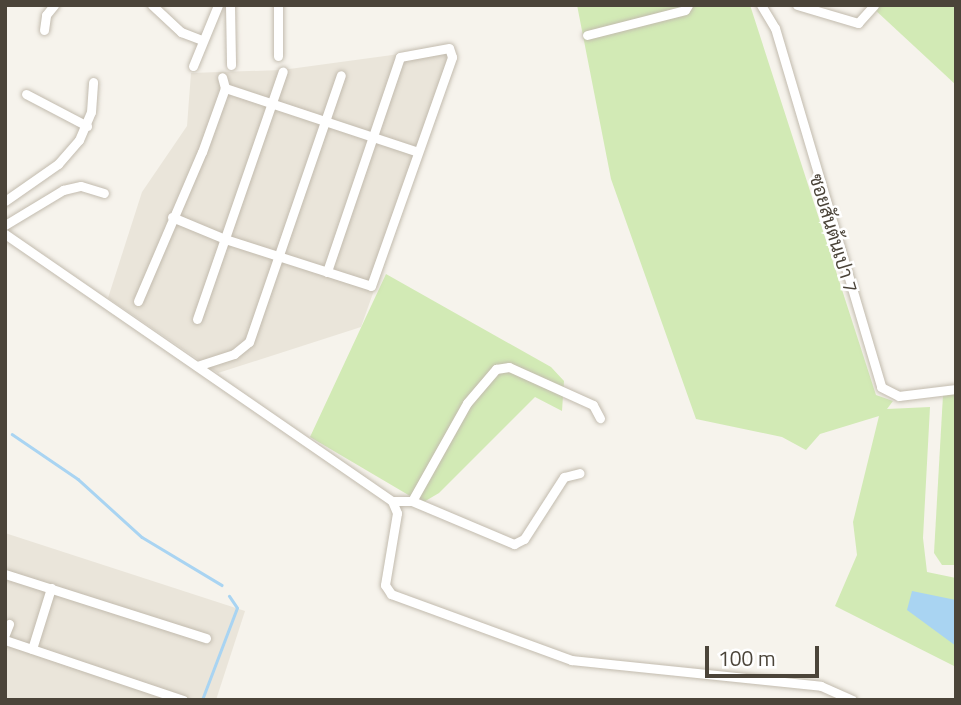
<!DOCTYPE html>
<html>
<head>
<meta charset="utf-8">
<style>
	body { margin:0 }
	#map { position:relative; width:961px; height:705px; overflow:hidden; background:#f6f3ec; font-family:"Titillium Web",Sarabun,sans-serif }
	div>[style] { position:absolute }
	.residential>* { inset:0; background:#eae5da }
	.green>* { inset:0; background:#d2eab5 }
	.water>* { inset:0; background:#a9d4f2 }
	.stream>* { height:2.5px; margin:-1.25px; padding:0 1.25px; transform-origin:1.25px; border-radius:1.25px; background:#a9d4f2 }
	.roads { filter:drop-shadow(0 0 2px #c2bbae) drop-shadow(0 0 2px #c2bbae) }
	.minor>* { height:9px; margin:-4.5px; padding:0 4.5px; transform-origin:4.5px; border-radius:4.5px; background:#fff }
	span { translate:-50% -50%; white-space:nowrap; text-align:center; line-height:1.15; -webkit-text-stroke:5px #fff; paint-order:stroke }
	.street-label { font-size:19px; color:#4b4439 }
	.frame { position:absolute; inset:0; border:7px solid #4b4439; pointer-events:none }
	.scale { position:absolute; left:705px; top:646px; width:114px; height:32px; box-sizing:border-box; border:4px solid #4b4439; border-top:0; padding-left:9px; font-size:21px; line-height:24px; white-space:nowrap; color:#4b4439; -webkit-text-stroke:5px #fff; paint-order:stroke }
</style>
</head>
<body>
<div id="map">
	<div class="residential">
		<div style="clip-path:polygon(451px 47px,456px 59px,361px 327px,218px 373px,108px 298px,142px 192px,187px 126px,191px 73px,282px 70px)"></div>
		<div style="clip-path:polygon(5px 533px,245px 611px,216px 700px,5px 698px)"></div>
	</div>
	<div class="green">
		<div style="clip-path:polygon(577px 5px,750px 5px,876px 395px,893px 401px,887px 409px,930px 407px,923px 538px,927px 572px,956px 578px,956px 667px,835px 606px,857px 555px,853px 522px,879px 416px,820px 434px,806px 450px,782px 437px,696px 419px,611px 179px)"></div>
		<div style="clip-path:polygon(874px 5px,956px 5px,956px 85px,873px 8px)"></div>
		<div style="clip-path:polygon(386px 274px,551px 367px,564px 381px,562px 411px,535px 397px,439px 493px,422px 503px,310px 437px)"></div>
		<div style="clip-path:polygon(956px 393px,956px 565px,942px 565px,934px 553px,943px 395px)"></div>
	</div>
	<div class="water">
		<div style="clip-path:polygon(912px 591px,956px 600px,956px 646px,907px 610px)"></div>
	</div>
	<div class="stream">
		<div style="left:12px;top:434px;width:80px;rotate:34.3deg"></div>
		<div style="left:78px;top:479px;width:86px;rotate:42.2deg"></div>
		<div style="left:142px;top:537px;width:93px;rotate:31deg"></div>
		<div style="left:202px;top:700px;width:98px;rotate:-69.2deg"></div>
		<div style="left:237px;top:608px;width:14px;rotate:-124deg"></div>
	</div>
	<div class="roads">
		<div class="minor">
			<div style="left:152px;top:5px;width:40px;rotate:43deg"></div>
			<div style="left:181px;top:32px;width:22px;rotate:21deg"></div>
			<div style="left:230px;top:5px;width:60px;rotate:89deg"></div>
			<div style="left:761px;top:5px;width:27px;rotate:59deg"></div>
			<div style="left:775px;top:28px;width:374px;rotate:73.5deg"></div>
			<div style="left:881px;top:387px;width:20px;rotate:27deg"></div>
			<div style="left:899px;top:396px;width:57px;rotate:-7deg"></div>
			<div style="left:797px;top:5px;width:64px;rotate:16.4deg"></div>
			<div style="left:858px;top:23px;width:24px;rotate:-48deg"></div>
			<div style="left:44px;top:30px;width:15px;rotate:-82deg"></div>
			<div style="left:46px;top:15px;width:13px;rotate:-51deg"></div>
			<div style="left:587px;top:35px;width:101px;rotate:-14.3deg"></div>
			<div style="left:685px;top:10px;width:6px;rotate:-59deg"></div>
			<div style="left:278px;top:56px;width:51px;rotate:-90deg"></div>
			<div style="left:193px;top:66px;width:66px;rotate:-67.7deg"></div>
			<div style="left:225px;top:88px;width:203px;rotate:18.3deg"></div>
			<div style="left:26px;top:94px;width:69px;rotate:27.7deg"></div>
			<div style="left:5px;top:201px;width:65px;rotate:-34.9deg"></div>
			<div style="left:58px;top:164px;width:32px;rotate:-49deg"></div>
			<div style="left:79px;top:140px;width:30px;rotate:-67deg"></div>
			<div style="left:91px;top:112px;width:30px;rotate:-86deg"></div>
			<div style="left:172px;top:217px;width:57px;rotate:22.5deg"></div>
			<div style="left:225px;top:239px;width:153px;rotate:17.8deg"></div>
			<div style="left:371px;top:286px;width:243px;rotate:-70.5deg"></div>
			<div style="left:452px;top:57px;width:9px;rotate:-108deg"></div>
			<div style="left:449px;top:48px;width:50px;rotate:169.6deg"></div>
			<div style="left:400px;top:57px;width:227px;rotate:108.8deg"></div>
			<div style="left:5px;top:225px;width:68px;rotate:-31.1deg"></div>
			<div style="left:63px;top:190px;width:18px;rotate:-13deg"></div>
			<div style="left:81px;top:186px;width:24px;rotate:17deg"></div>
			<div style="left:5px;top:234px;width:470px;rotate:34.6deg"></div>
			<div style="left:392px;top:501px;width:13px;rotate:67deg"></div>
			<div style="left:397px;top:513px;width:73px;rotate:99.5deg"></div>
			<div style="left:385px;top:585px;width:11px;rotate:56deg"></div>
			<div style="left:391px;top:594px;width:192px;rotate:20.1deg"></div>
			<div style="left:571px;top:660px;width:251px;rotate:5.9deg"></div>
			<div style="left:821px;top:686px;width:34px;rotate:24deg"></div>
			<div style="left:138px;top:301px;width:162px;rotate:-66.8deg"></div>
			<div style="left:202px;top:152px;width:68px;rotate:-70.2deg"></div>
			<div style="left:225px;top:88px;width:11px;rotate:-105deg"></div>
			<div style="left:197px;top:319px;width:262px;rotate:-70.9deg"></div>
			<div style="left:197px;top:366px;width:39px;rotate:-18deg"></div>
			<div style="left:234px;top:354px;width:19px;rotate:-39deg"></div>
			<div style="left:249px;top:342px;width:282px;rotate:-71deg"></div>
			<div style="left:392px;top:501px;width:20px"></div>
			<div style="left:412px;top:501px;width:111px;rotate:22.9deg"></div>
			<div style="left:514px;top:544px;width:11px;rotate:-27deg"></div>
			<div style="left:524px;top:539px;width:74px;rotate:-57.2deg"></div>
			<div style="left:564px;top:477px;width:16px;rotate:-14deg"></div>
			<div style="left:412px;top:501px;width:112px;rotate:-60.7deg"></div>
			<div style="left:467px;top:403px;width:45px;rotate:-49.5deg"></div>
			<div style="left:496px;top:369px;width:13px;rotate:-9deg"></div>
			<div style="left:509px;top:367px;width:92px;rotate:24.3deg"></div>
			<div style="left:593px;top:405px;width:15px;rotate:62deg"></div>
			<div style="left:5px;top:574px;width:211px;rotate:17.7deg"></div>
			<div style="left:5px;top:634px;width:11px;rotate:-68deg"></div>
			<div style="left:5px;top:640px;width:188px;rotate:18.6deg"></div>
			<div style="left:32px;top:649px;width:64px;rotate:-72.7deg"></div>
		</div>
	</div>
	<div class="street-label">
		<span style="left:834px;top:233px;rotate:73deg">ซอยสันต้นเปา 7</span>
	</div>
	<div class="frame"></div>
	<div class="scale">100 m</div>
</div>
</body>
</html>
